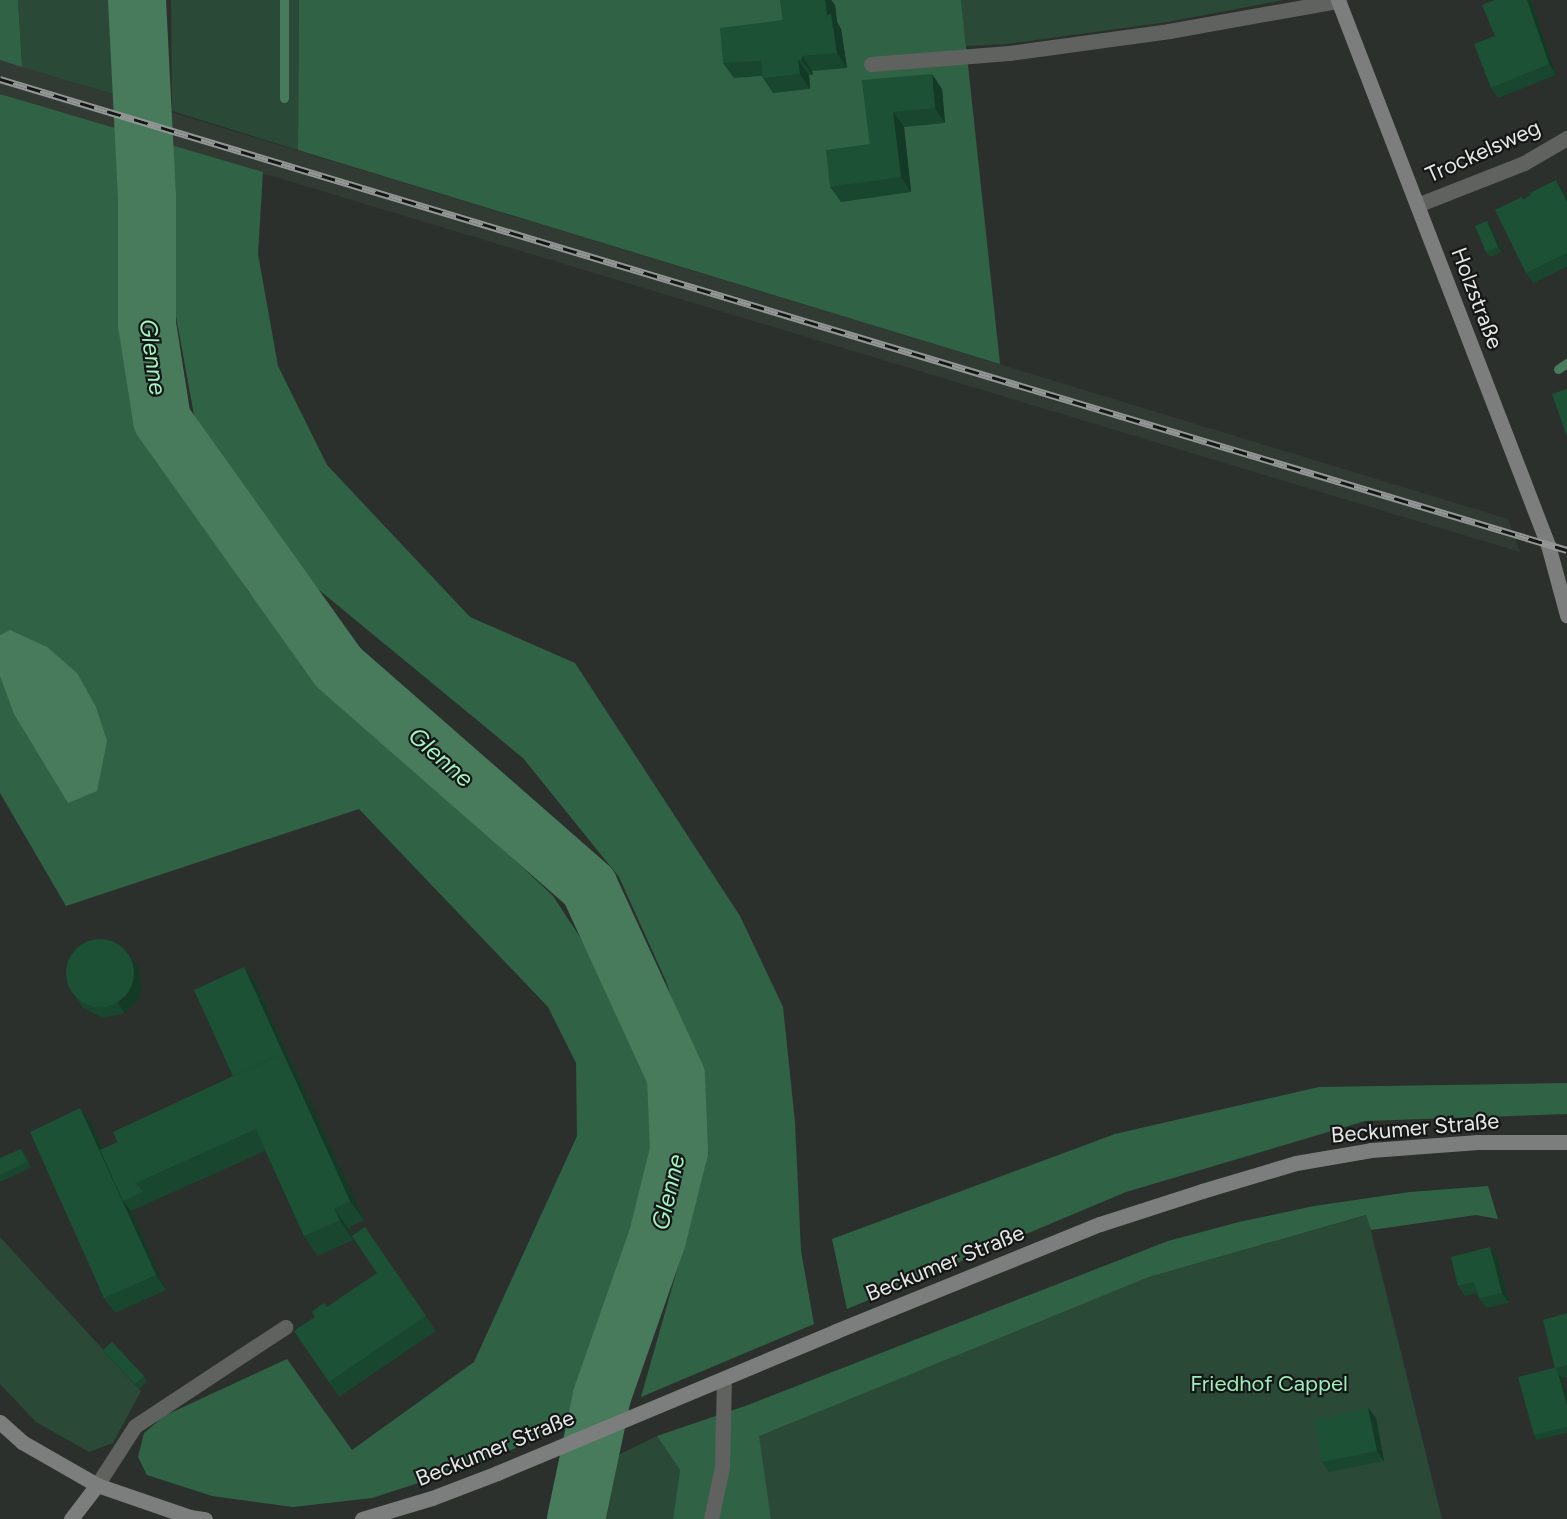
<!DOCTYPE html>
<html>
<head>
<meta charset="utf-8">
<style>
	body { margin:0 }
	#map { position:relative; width:1567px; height:1519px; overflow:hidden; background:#2b302d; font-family:Figtree,sans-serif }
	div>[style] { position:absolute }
	.built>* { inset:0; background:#313b34 }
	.green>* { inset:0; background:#2a4937 }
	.forest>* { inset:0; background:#306346 }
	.water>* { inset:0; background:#477b5c }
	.stream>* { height:9px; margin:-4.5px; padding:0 4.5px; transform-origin:4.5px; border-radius:4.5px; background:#477b5c }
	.river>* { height:58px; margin:-29px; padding:0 29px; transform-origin:29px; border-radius:29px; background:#477b5c }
	.lane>* { height:15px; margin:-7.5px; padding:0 7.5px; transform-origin:7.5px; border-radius:7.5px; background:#606260 }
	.street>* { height:15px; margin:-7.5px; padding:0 7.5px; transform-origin:7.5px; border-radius:7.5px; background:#606260 }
	.secondary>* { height:15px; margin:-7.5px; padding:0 7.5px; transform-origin:7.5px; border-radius:7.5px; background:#7b7e7c }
	.rail>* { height:7px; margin-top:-3.5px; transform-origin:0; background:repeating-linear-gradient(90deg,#151716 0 14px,#929694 0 28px); box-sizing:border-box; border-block:2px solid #929694 }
	.wall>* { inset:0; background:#18462e }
	.shaded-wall>* { inset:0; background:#143925 }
	.building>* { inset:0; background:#1c5135 }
	.round { border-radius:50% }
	span { translate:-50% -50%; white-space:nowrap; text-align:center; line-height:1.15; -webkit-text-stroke:4.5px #151716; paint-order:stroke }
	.street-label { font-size:22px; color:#e4e7e5 }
	.park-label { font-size:22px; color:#9dedbc }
	.water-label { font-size:24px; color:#a4f4c3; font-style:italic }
</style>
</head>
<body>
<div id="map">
	<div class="built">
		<div style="clip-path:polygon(0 60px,1508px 519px,1520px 552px,0 94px)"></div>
	</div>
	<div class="green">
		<div style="clip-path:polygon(18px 0,109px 0,116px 95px,22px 67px)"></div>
		<div style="clip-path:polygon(171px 0,299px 0,298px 150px,172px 111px)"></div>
		<div style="clip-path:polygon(961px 0,1284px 0,1168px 22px,1007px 44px,966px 46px)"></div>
		<div style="clip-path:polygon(1367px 1215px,1442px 1519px,771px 1519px,758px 1436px,1149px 1277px)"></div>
		<div style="clip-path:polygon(0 1237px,141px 1391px,113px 1443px,89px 1452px,36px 1422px,0 1384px)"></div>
		<div style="clip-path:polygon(657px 1436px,680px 1470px,673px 1519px,600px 1519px,608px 1460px)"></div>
	</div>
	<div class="forest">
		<div style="clip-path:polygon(0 0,18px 0,22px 67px,0 60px)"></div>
		<div style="clip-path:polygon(299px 0,961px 0,1000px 364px,298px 150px)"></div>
		<div style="clip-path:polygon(0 94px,125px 131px,124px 335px,147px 435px,248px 591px,333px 689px,553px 896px,622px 1001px,652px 1084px,651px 1148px,626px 1243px,565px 1427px,483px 1462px,372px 1498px,293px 1507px,212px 1496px,147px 1475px,138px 1457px,144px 1433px,164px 1416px,287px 1359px,352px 1450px,474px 1362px,577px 1136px,576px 1063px,548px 1007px,359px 809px,66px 906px,0 793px)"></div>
		<div style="clip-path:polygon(171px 145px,263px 172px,258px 254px,278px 366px,327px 465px,470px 617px,575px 663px,740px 916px,783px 1007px,795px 1122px,801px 1251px,814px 1324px,641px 1397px,685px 1242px,699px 1153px,697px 1074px,666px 981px,619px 877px,523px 758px,279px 557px,197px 431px,171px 289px)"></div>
		<div style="clip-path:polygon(1567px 1083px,1567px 1114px,1365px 1121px,1126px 1192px,847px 1309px,832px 1239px,1115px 1134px,1319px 1087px)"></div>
		<div style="clip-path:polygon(1488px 1186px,1498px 1219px,1476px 1215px,1371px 1230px,1366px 1215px,1149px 1277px,759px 1436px,771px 1519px,673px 1519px,680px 1470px,657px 1436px,748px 1405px,1168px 1241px,1239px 1222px,1314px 1206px,1410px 1192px)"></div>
	</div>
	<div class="water">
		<div style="clip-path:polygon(10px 630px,47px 647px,77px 673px,96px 707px,107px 741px,97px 791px,68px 803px,14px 714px,0 676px,0 635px)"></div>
	</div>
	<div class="stream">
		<div style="left:284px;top:0;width:98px;rotate:90deg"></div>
		<div style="left:1558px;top:369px;width:11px;rotate:-34deg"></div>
	</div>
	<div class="river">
		<div style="left:137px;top:0;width:197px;rotate:87.1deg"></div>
		<div style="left:147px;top:197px;width:127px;rotate:90deg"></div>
		<div style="left:147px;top:324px;width:97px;rotate:81.1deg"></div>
		<div style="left:162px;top:420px;width:303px;rotate:54.5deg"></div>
		<div style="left:338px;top:667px;width:334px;rotate:41.2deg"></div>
		<div style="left:589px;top:887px;width:208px;rotate:65.3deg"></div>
		<div style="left:676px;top:1076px;width:75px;rotate:87.7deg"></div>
		<div style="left:679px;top:1151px;width:91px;rotate:104deg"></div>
		<div style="left:657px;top:1239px;width:166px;rotate:109.3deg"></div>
		<div style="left:602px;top:1396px;width:126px;rotate:101.9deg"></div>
	</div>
	<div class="lane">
		<div style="left:871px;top:64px;width:138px;rotate:-4.6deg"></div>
		<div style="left:1009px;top:53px;width:162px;rotate:-7.8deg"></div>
		<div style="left:1169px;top:31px;width:172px;rotate:-10.1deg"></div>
		<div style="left:97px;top:1485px;width:70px;rotate:-57.2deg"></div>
		<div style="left:135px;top:1426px;width:180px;rotate:-33.4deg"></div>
	</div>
	<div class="street">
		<div style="left:1417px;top:205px;width:115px;rotate:-21.4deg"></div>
		<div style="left:1524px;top:163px;width:50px;rotate:-30.2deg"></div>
		<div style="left:711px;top:1519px;width:53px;rotate:-78.1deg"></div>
		<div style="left:722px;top:1467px;width:88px;rotate:-88.7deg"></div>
	</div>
	<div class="secondary">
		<div style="left:1338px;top:0;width:584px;rotate:68.93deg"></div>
		<div style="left:1548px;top:545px;width:73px;rotate:74.8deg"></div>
		<div style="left:0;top:1422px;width:30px;rotate:42deg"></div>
		<div style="left:22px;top:1442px;width:86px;rotate:29.8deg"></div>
		<div style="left:97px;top:1485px;width:98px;rotate:19deg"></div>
		<div style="left:190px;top:1517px;width:15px;rotate:8deg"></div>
		<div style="left:71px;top:1519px;width:43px;rotate:-52.6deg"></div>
		<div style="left:362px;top:1519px;width:73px;rotate:-16.7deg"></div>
		<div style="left:432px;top:1498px;width:70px;rotate:-21deg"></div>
		<div style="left:497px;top:1473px;width:368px;rotate:-22.7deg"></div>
		<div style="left:836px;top:1331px;width:285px;rotate:-22.1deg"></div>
		<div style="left:1100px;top:1224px;width:107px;rotate:-17.9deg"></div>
		<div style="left:1202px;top:1191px;width:98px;rotate:-16.6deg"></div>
		<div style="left:1296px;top:1163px;width:76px;rotate:-9.8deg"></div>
		<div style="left:1371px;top:1150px;width:107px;rotate:-4.3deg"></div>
		<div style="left:1478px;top:1142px;width:89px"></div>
	</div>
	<div class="rail">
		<div style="left:0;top:79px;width:1636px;rotate:16.73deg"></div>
	</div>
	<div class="wall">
		<div style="clip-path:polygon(780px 0,831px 0,835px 5px,837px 22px,841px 29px,847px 68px,812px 71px,813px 75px,809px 75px,810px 89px,773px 93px,763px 78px,762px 76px,734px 78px,723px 63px,783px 20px)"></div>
		<div style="clip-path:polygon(1495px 0,1531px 0,1556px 75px,1498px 98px,1491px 88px,1495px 36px)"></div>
		<div style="clip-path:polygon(862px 80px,942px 89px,945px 123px,904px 127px,911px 192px,841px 202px,830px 187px,870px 144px)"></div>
		<div style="clip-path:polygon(1563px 190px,1567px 198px,1567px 267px,1533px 283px,1526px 273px,1523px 199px,1531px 195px)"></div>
		<div style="clip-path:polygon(1491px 226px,1502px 252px,1490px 257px,1486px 252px)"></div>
		<div style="clip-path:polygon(138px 967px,142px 988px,139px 998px,125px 1013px,103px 1018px,83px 1008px,76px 998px)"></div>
		<div style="clip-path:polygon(244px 967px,255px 982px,293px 1067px,297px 1073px,364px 1220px,348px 1228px,352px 1236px,365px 1227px,436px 1331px,339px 1397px,294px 1331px,315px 1317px,327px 1307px,377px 1273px,352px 1236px,353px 1240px,318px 1256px,304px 1236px,265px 1151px,131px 1211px,166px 1290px,115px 1313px,104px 1298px,80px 1108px,91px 1123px,103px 1149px,118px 1142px,233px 1076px)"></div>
		<div style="clip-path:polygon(21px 1149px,25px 1154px,31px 1168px,0 1182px,0 1158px)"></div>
		<div style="clip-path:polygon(1497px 1257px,1509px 1303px,1486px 1308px,1479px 1298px,1477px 1293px,1465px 1296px,1458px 1286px)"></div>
		<div style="clip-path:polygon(1567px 1313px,1567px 1377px,1562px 1378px,1567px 1397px,1567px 1433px,1537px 1440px,1534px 1435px,1555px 1368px)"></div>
		<div style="clip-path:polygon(103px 1350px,144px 1376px,147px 1381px,139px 1389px,107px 1355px)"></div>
		<div style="clip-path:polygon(1368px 1408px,1376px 1418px,1384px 1461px,1329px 1472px,1322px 1462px)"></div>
	</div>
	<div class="shaded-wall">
		<div style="clip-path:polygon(825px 0,831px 0,835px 5px,837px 22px,841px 29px,847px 68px,837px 53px,827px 15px)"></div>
		<div style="clip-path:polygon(1527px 0,1531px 0,1556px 75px,1549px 64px)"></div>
		<div style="clip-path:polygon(802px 56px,812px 71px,813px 75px,802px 60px)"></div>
		<div style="clip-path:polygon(798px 60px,809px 75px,810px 89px,800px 74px)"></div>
		<div style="clip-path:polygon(932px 74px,942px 89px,945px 123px,935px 108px)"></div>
		<div style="clip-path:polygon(893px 112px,904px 127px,911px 192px,901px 177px)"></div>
		<div style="clip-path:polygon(1556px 180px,1563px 190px,1567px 198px,1567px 202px)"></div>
		<div style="clip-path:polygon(1487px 221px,1491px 226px,1502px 252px,1498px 247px)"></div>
		<div style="clip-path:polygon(131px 957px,138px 967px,142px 988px,139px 998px,125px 1013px,118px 1003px)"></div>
		<div style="clip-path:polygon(244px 967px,255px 982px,293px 1067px,297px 1073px,364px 1220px,350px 1201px)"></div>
		<div style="clip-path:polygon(80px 1108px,91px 1123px,126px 1200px,123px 1201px,131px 1211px,166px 1290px,156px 1275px)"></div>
		<div style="clip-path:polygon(334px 1209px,348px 1228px,353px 1240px,340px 1220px)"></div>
		<div style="clip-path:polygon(1490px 1247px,1497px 1257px,1509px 1303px,1502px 1293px)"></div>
		<div style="clip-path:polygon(1558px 1373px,1562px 1378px,1567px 1397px,1567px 1406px)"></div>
		<div style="clip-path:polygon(1368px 1408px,1376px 1418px,1384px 1461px,1377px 1451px)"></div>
	</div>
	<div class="building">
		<div style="clip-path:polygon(780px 0,825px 0,827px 15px,831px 14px,837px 53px,802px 56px,802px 60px,798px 60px,800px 74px,763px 78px,761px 61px,723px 63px,720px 28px,783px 20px)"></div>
		<div style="clip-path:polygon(1495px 0,1527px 0,1549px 64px,1491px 88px,1474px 44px,1495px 36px,1482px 5px)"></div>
		<div style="clip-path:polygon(932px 74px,935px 108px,893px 112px,901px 177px,830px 187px,826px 150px,870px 144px,862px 80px)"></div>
		<div style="clip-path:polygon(1556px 180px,1567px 202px,1567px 253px,1526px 273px,1495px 210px,1522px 197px,1523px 200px,1531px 195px,1530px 193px)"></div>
		<div style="clip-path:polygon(1487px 221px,1498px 247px,1486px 252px,1475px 226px)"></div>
		<div style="clip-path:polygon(1567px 389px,1567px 437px,1552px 394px)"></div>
		<div class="round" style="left:66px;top:939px;width:68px;height:68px"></div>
		<div style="clip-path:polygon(244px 967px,283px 1053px,233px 1076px,194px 990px)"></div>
		<div style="clip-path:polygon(283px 1053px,350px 1201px,334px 1209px,340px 1220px,304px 1236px,256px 1129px,136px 1183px,113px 1132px)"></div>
		<div style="clip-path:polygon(80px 1108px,156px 1275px,104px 1298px,30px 1132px)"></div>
		<div style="clip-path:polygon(118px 1142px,136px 1183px,143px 1192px,123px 1201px,100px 1150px)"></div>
		<div style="clip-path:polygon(21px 1149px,27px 1162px,0 1175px,0 1158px)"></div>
		<div style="clip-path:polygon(365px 1227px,426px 1316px,329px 1382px,294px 1331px,315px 1317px,312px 1312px,314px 1310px,324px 1303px,327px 1307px,377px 1273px,352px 1236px)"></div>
		<div style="clip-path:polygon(1490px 1247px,1502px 1293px,1479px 1298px,1474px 1282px,1458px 1286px,1451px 1257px)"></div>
		<div style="clip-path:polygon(1567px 1313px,1567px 1365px,1555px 1368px,1543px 1320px)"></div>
		<div style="clip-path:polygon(112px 1342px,144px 1376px,135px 1384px,103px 1350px)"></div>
		<div style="clip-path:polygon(1557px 1367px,1555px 1368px,1558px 1373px,1567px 1406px,1567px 1427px,1534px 1435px,1518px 1377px)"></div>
		<div style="clip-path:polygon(1368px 1408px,1377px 1451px,1322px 1462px,1314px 1420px)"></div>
	</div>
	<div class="street-label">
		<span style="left:1483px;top:151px;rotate:-24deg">Trockelsweg</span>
		<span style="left:1477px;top:298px;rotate:69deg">Holzstraße</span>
		<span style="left:1415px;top:1128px;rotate:-5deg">Beckumer Straße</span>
		<span style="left:945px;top:1263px;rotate:-22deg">Beckumer Straße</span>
		<span style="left:495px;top:1448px;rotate:-22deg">Beckumer Straße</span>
	</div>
	<div class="park-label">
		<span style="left:1269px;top:1384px">Friedhof Cappel</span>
	</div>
	<div class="water-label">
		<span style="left:153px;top:357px;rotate:82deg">Glenne</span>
		<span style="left:441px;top:757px;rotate:41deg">Glenne</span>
		<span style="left:668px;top:1192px;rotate:-77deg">Glenne</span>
	</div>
</div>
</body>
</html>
